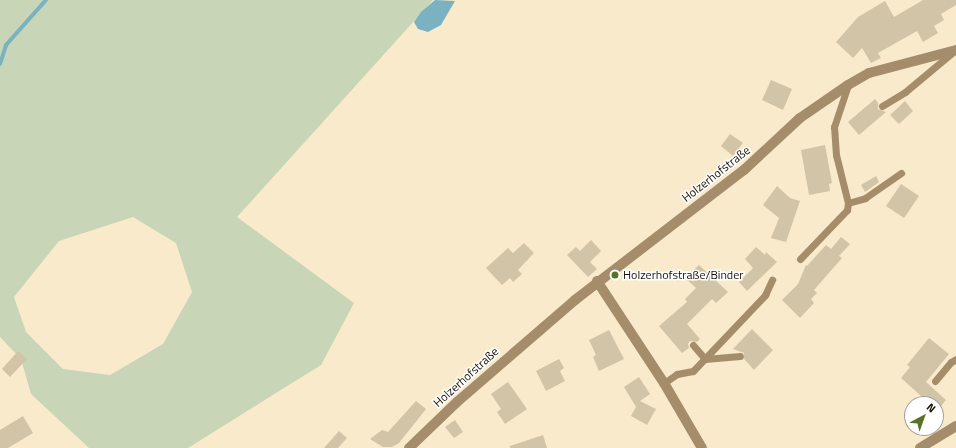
<!DOCTYPE html>
<html>
<head>
<meta charset="utf-8">
<style>
	body { margin:0 }
	#map { position:relative; width:956px; height:448px; overflow:hidden; background:#f9eacb; font-family:"Titillium Web",sans-serif }
	div>[style] { position:absolute }
	.green>* { inset:0; background:#c8d5b7 }
	.water>* { inset:0; background:#7bb2c1 }
	.stream>* { height:4px; margin:-2px; padding:0 2px; transform-origin:2px; border-radius:2px; background:#7bb2c1 }
	.building>* { inset:0; background:#d2c4a6 }
	.service>* { height:7px; margin:-3.5px; padding:0 3.5px; transform-origin:3.5px; border-radius:3.5px; background:#a58d6c }
	.minor>* { height:10px; margin:-5px; padding:0 5px; transform-origin:5px; border-radius:5px; background:#a58d6c }
	.dots>* { width:11px; height:11px; translate:-50% -50%; box-sizing:border-box; border:2px solid #fff; border-radius:50% }
	span { translate:-50% -50%; white-space:nowrap; text-align:center; line-height:1.15; -webkit-text-stroke:3px #fff; paint-order:stroke }
	.street-label { font-size:12px; color:#181308 }
	.poi-label { font-size:12px; color:#181308 }
	.left { translate:0 -50%; text-align:left }
	.north { position:absolute; left:904px; top:396px; width:40px; height:40px; box-sizing:border-box; background:#fff; border:1px solid #a3a19c; border-radius:50%; rotate:41deg; font-size:11px; font-weight:700; line-height:16px; text-align:center; color:#181308 }
	.north::after { content:''; display:block; margin:auto; width:14px; height:18px; background:#587326; clip-path:polygon(50% 0,100% 100%,50% 72%,0 100%) }
</style>
</head>
<body>
<div id="map">
	<div class="green">
		<div style="clip-path:polygon(evenodd,0 0,433px 0,237px 217px,354px 303px,321px 365px,188px 448px,89px 448px,31px 394px,21px 359px,0 337px,0 0,133px 217px,176px 243px,192px 292px,163px 344px,110px 375px,63px 369px,26px 332px,14px 297px,59px 241px,133px 217px)"></div>
	</div>
	<div class="water">
		<div style="clip-path:polygon(435px 0,455px 1px,441px 25px,428px 32px,418px 29px,414px 22px,421px 12px)"></div>
	</div>
	<div class="stream">
		<div style="left:0;top:64px;width:20px;rotate:-72deg"></div>
		<div style="left:6px;top:45px;width:60px;rotate:-48.4deg"></div>
	</div>
	<div class="building">
		<div style="clip-path:polygon(923px 0,956px 0,956px 5px,941px 14px,944px 20px,934px 26px,938px 33px,923px 42px,917px 31px,878px 53px,881px 58px,871px 63px,862px 48px,853px 58px,836px 42px,858px 17px,885px 1px,894px 17px)"></div>
		<div style="clip-path:polygon(771px 80px,792px 89px,783px 110px,762px 100px)"></div>
		<div style="clip-path:polygon(875px 99px,878px 103px,878px 109px,886px 112px,859px 135px,848px 122px)"></div>
		<div style="clip-path:polygon(905px 101px,913px 111px,899px 124px,890px 115px)"></div>
		<div style="clip-path:polygon(730px 134px,743px 143px,733px 156px,721px 146px)"></div>
		<div style="clip-path:polygon(825px 145px,832px 183px,829px 184px,830px 191px,809px 195px,801px 150px)"></div>
		<div style="clip-path:polygon(876px 176px,879px 182px,865px 192px,861px 185px)"></div>
		<div style="clip-path:polygon(901px 184px,919px 196px,904px 218px,886px 206px)"></div>
		<div style="clip-path:polygon(777px 186px,790px 198px,800px 201px,786px 242px,771px 238px,779px 218px,763px 205px)"></div>
		<div style="clip-path:polygon(841px 237px,850px 244px,839px 256px,842px 258px,814px 290px,817px 293px,811px 299px,814px 303px,800px 318px,782px 300px,798px 284px,806px 265px,807px 266px,826px 245px,831px 249px)"></div>
		<div style="clip-path:polygon(591px 240px,601px 251px,590px 262px,597px 269px,588px 277px,567px 255px,576px 247px,580px 251px)"></div>
		<div style="clip-path:polygon(524px 243px,534px 253px,518px 270px,522px 274px,513px 282px,510px 278px,502px 285px,486px 268px,508px 248px,513px 253px)"></div>
		<div style="clip-path:polygon(756px 247px,765px 255px,766px 252px,777px 262px,747px 291px,739px 282px,753px 268px,745px 259px)"></div>
		<div style="clip-path:polygon(699px 265px,728px 292px,716px 303px,712px 299px,687px 324px,700px 339px,697px 342px,690px 341px,688px 344px,689px 348px,682px 353px,659px 326px,687px 302px,685px 299px,696px 288px,685px 278px)"></div>
		<div style="clip-path:polygon(752px 329px,773px 350px,754px 370px,744px 359px,744px 353px,733px 349px)"></div>
		<div style="clip-path:polygon(609px 330px,624px 359px,599px 371px,593px 357px,596px 355px,589px 340px)"></div>
		<div style="clip-path:polygon(929px 338px,949px 354px,926px 382px,946px 400px,938px 410px,936px 404px,930px 404px,901px 378px,910px 367px,907px 365px)"></div>
		<div style="clip-path:polygon(18px 351px,27px 359px,10px 377px,2px 369px)"></div>
		<div style="clip-path:polygon(559px 359px,564px 368px,560px 371px,565px 381px,546px 391px,536px 371px)"></div>
		<div style="clip-path:polygon(639px 377px,650px 394px,640px 401px,656px 409px,647px 425px,631px 416px,636px 407px,624px 387px)"></div>
		<div style="clip-path:polygon(508px 382px,527px 409px,505px 424px,497px 412px,501px 409px,491px 394px)"></div>
		<div style="clip-path:polygon(416px 401px,426px 409px,399px 443px,392px 447px,383px 447px,370px 439px,382px 430px,388px 432px)"></div>
		<div style="clip-path:polygon(23px 416px,33px 433px,8px 448px,0 448px,0 430px)"></div>
		<div style="clip-path:polygon(455px 420px,463px 432px,454px 438px,445px 427px)"></div>
		<div style="clip-path:polygon(339px 431px,347px 438px,338px 448px,324px 448px)"></div>
		<div style="clip-path:polygon(543px 435px,547px 448px,510px 448px,510px 446px)"></div>
	</div>
	<div class="service">
		<div style="left:882px;top:106px;width:27px;rotate:-31deg"></div>
		<div style="left:905px;top:92px;width:62px;rotate:-39.8deg"></div>
		<div style="left:848px;top:203px;width:18px;rotate:-16deg"></div>
		<div style="left:865px;top:198px;width:44px;rotate:-34.8deg"></div>
		<div style="left:800px;top:259px;width:68px;rotate:-46.2deg"></div>
		<div style="left:847px;top:210px;width:7px;rotate:-82deg"></div>
		<div style="left:848px;top:203px;width:49px;rotate:-104deg"></div>
		<div style="left:836px;top:155px;width:28px;rotate:-94deg"></div>
		<div style="left:834px;top:127px;width:44px;rotate:-71.6deg"></div>
		<div style="left:693px;top:345px;width:18px;rotate:49deg"></div>
		<div style="left:705px;top:359px;width:35px;rotate:-5deg"></div>
		<div style="left:935px;top:381px;width:25px;rotate:-50deg"></div>
		<div style="left:951px;top:362px;width:6px;rotate:-31deg"></div>
		<div style="left:664px;top:383px;width:16px;rotate:-35deg"></div>
		<div style="left:677px;top:374px;width:16px;rotate:-11deg"></div>
		<div style="left:693px;top:371px;width:105px;rotate:-46.5deg"></div>
		<div style="left:765px;top:295px;width:17px;rotate:-65deg"></div>
	</div>
	<div class="minor">
		<div style="left:597px;top:281px;width:122px;rotate:56.7deg"></div>
		<div style="left:664px;top:383px;width:75px;rotate:59.7deg"></div>
		<div style="left:409px;top:448px;width:66px;rotate:-43.8deg"></div>
		<div style="left:457px;top:402px;width:156px;rotate:-40.8deg"></div>
		<div style="left:575px;top:300px;width:213px;rotate:-37.6deg"></div>
		<div style="left:744px;top:170px;width:76px;rotate:-42.9deg"></div>
		<div style="left:800px;top:118px;width:58px;rotate:-34.5deg"></div>
		<div style="left:848px;top:85px;width:24px;rotate:-30deg"></div>
		<div style="left:869px;top:73px;width:90px;rotate:-14.8deg"></div>
		<div style="left:920px;top:448px;width:42px;rotate:-31.4deg"></div>
	</div>
	<div class="dots">
		<div style="left:615px;top:275px;background:#587326"></div>
	</div>
	<div class="street-label">
		<span style="left:716px;top:174px;rotate:-38deg">Holzerhofstraße</span>
		<span style="left:466px;top:377px;rotate:-42deg">Holzerhofstraße</span>
	</div>
	<div class="poi-label">
		<span class="left" style="left:623px;top:275px">Holzerhofstraße/Binder</span>
	</div>
	<div class="north">N</div>
</div>
</body>
</html>
